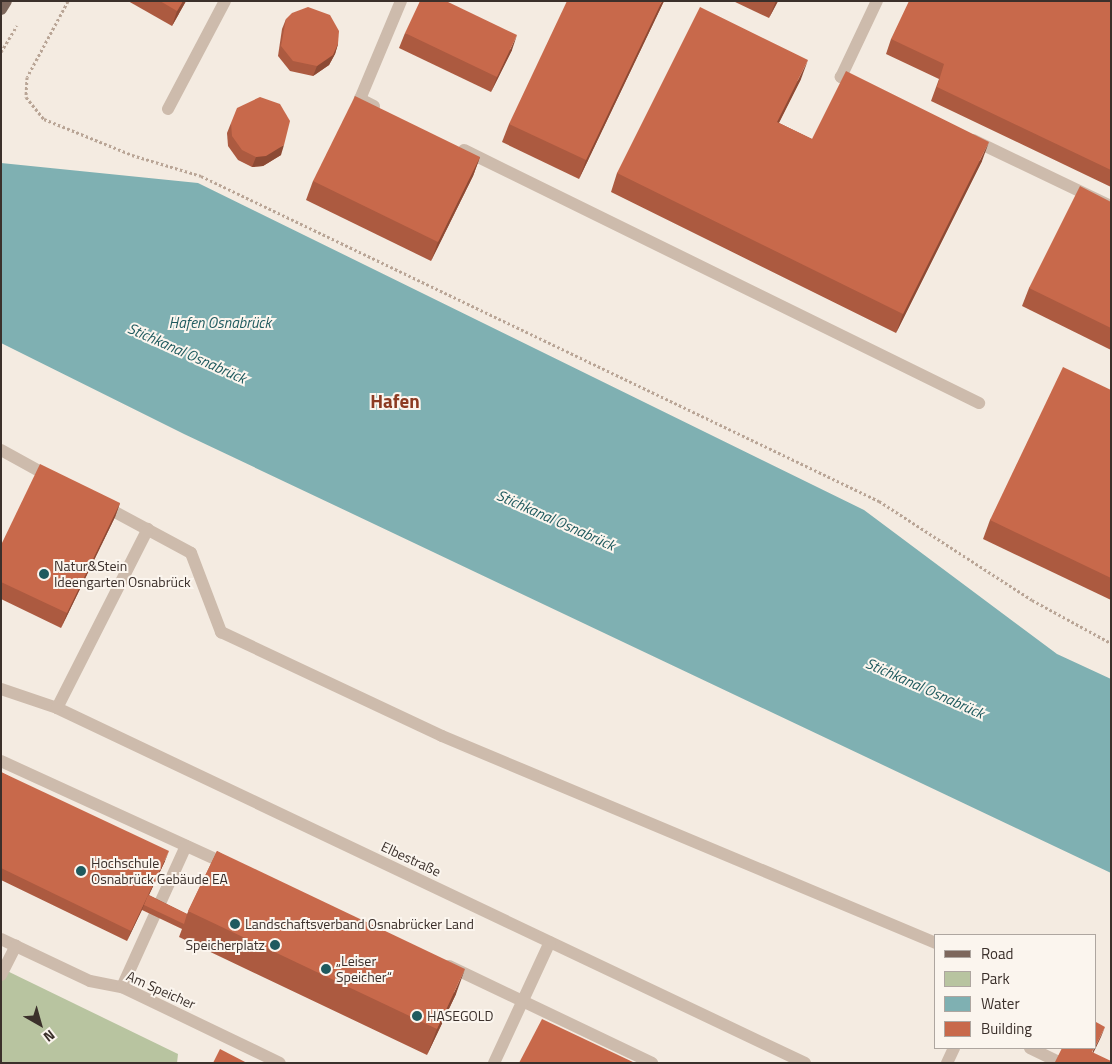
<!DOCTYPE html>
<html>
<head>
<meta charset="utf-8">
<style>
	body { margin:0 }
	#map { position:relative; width:1112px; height:1064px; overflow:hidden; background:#f4ebe1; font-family:"Titillium Web",sans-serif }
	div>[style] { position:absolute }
	.green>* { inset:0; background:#b8c4a0 }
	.water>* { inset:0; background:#7fb0b2 }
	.path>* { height:3px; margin-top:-1.5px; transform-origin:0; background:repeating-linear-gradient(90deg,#b9a596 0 2.5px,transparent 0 5px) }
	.minor>* { height:12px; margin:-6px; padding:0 6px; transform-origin:6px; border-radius:6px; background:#cdbbac }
	.major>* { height:12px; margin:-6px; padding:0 6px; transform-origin:6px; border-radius:6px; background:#7d675c }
	.wall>* { inset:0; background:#ac5a40 }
	.shaded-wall>* { inset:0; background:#8c4a34 }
	.building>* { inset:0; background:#c8694b }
	.dots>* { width:14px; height:14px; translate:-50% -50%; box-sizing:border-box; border:2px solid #fbf5ee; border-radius:50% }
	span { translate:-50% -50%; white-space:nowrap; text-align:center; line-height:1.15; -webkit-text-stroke:4px #fbf5ee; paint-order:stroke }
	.poi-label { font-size:14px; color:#3b302b }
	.left { translate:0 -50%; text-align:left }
	.right { translate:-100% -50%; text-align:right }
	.street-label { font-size:14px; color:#3b302b }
	.water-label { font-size:15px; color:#1f5a5e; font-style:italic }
	.district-label { font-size:19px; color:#8c3b22; font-weight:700 }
	.frame { position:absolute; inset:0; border:2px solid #3b302b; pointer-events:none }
	.legend { position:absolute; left:934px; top:934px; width:162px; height:115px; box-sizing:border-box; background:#fbf5ee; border:1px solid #aea6a0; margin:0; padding:6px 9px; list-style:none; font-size:15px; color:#3b302b }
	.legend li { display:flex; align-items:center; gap:10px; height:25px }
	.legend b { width:25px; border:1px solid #aea6a0 }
	.north { position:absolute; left:15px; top:999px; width:50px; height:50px; -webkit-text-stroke:4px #fbf5ee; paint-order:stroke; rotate:142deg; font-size:14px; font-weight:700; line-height:20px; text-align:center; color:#3b302b }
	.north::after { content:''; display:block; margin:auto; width:18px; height:22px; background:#3b302b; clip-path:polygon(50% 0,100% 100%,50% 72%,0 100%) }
</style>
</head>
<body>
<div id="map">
	<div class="green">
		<div style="clip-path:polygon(1px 968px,178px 1054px,177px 1063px,1px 1063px)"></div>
	</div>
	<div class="water">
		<div style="clip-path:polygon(1px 163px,198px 183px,864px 510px,1057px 654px,1111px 679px,1111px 873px,184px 434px,1px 343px)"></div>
	</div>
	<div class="path">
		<div style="left:68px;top:1px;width:86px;rotate:118.3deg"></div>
		<div style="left:27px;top:77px;width:20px;rotate:93deg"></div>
		<div style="left:26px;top:97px;width:28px;rotate:51deg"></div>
		<div style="left:44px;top:119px;width:95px;rotate:22.2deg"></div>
		<div style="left:132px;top:155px;width:72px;rotate:16.9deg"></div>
		<div style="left:201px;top:176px;width:752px;rotate:25.61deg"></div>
		<div style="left:879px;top:501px;width:182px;rotate:32.9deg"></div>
		<div style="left:1032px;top:600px;width:90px;rotate:28.6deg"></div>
		<div style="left:1px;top:52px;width:31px;rotate:-59deg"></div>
	</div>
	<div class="minor">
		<div style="left:856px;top:84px;width:17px;rotate:-155deg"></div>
		<div style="left:841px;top:77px;width:84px;rotate:-64.7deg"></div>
		<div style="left:374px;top:106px;width:16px;rotate:-153deg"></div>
		<div style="left:360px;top:99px;width:106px;rotate:-67.3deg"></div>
		<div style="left:168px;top:109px;width:122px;rotate:-62.2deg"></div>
		<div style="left:973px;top:140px;width:153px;rotate:25.6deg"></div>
		<div style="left:464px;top:150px;width:574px;rotate:26.16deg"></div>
		<div style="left:1px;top:450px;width:58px;rotate:28.8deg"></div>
		<div style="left:102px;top:505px;width:101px;rotate:28.3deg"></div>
		<div style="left:191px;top:553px;width:85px;rotate:69.2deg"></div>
		<div style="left:221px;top:632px;width:244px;rotate:25.2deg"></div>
		<div style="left:442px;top:736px;width:536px;rotate:22.74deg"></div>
		<div style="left:1px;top:689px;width:59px;rotate:18.7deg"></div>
		<div style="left:57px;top:708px;width:828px;rotate:25.39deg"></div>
		<div style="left:57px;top:708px;width:201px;rotate:-63.1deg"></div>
		<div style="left:1px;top:761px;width:250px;rotate:24.6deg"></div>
		<div style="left:1px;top:939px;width:98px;rotate:25.3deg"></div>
		<div style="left:90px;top:981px;width:33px;rotate:11deg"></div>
		<div style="left:122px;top:987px;width:175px;rotate:25.7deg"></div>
		<div style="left:449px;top:966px;width:225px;rotate:25.5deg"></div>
		<div style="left:1px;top:975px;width:33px;rotate:-63deg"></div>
		<div style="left:122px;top:987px;width:155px;rotate:-65.6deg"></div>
		<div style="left:1030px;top:1048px;width:30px;rotate:26deg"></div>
		<div style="left:494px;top:1063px;width:133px;rotate:-65.2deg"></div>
		<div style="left:947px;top:1063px;width:17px;rotate:-65deg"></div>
	</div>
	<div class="major">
		<div style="left:1px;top:9px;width:9px;rotate:-58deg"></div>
	</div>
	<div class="wall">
		<div style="clip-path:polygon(128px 1px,186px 1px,172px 26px)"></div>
		<div style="clip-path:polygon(664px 1px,579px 179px,502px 142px,509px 124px)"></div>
		<div style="clip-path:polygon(733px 1px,778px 1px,769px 18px)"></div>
		<div style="clip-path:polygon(1111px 1px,1111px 187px,931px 101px,939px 79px,886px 54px,891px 39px)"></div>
		<div style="clip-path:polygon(286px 19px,338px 44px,335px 54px,329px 65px,313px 76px,290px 71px,278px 56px,282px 29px)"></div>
		<div style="clip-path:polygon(405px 33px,512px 50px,491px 92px,399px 48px)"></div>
		<div style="clip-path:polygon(801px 79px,779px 123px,812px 139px,982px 161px,896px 333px,611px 192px,617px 173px)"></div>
		<div style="clip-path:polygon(231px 123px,281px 155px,263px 166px,252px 167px,238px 160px,228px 146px,227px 133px)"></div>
		<div style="clip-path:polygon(480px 157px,473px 176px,431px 261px,306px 200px,313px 181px)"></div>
		<div style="clip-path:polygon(1111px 202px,1111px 350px,1022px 306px,1029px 288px)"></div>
		<div style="clip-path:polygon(1111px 390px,1111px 600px,983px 539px,990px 520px)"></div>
		<div style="clip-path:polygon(120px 503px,115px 517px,61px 628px,1px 599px,1px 545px)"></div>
		<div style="clip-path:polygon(1px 772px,165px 861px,149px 895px,187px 914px,217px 851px,456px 994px,427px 1055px,179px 937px,182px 929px,142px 910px,127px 941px,1px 880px)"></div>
	</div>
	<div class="shaded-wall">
		<div style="clip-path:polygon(183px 1px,186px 1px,172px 26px,177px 11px)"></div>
		<div style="clip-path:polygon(662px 1px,664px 1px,579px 179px,586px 160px)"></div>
		<div style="clip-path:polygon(776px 1px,778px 1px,769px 18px)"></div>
		<div style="clip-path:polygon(517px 35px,512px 50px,491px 92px,497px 77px)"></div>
		<div style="clip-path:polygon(338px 44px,335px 54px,329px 65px,313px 76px,317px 66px)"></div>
		<div style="clip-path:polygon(808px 60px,801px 79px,770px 140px,777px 122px)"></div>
		<div style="clip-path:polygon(989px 142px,982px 161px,896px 333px,903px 314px)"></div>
		<div style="clip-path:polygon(284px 145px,281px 155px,263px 166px,252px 167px,256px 157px)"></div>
		<div style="clip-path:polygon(480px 157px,473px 176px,431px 261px,438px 242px)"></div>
		<div style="clip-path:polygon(120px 503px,115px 517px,61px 628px,67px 613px)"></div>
		<div style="clip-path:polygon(169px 851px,165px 861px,127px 941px,131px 931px)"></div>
		<div style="clip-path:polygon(465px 969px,456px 994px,427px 1055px,437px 1029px)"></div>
		<div style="clip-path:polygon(1105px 1027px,1101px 1037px,1089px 1062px,1094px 1048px,1096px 1048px,1096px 1045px)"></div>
	</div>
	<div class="building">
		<div style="clip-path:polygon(160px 1px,183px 1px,177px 11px)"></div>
		<div style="clip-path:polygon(420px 1px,446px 1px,517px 35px,497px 77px,405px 33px)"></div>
		<div style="clip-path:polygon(567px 1px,662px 1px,586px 160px,509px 124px)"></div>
		<div style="clip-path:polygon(909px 1px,1111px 1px,1111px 170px,937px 87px,944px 64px,891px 39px)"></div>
		<div style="clip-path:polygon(308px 7px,330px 15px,339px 31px,338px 44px,333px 55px,317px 66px,293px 61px,281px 46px,286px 19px,292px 13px)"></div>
		<div style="clip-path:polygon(700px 7px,808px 60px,777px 122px,812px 139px,846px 71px,989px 142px,903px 314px,617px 173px)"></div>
		<div style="clip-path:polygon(355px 96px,480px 157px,438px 242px,313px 181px)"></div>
		<div style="clip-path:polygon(260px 97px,280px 104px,290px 121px,284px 145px,266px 156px,256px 157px,242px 150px,232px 136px,231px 123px,237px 108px)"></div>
		<div style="clip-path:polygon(1080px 186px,1111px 202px,1111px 328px,1029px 288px)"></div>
		<div style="clip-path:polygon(1063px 367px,1111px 390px,1111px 578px,990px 520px)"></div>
		<div style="clip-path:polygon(40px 464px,120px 503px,67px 613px,1px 582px,1px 545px)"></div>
		<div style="clip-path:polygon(1px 772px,169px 851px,131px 931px,1px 868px)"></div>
		<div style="clip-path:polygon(217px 851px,465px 969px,437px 1029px,188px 911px)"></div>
		<div style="clip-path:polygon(148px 895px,187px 914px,184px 924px,144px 905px)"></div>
		<div style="clip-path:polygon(542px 1019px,635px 1063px,519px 1063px)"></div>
		<div style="clip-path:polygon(1096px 1022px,1105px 1027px,1096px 1045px)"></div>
		<div style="clip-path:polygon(1062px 1048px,1094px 1048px,1092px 1052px,1111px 1061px,1111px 1063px,1057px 1063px,1055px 1062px)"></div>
		<div style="clip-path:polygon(220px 1049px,247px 1063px,213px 1063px)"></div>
	</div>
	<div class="dots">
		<div style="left:44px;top:574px;background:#1f5a5e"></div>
		<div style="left:81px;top:871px;background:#1f5a5e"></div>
		<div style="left:235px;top:924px;background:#1f5a5e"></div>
		<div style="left:275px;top:945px;background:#1f5a5e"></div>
		<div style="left:326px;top:969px;background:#1f5a5e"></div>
		<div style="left:417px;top:1016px;background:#1f5a5e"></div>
	</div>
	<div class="poi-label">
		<span class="left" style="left:54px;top:574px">Natur&amp;Stein<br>Ideengarten Osnabrück</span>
		<span class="left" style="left:91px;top:871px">Hochschule<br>Osnabrück Gebäude EA</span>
		<span class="left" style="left:245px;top:924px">Landschaftsverband Osnabrücker Land</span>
		<span class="right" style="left:265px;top:945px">Speicherplatz</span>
		<span class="left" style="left:336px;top:969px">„Leiser<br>Speicher“</span>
		<span class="left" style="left:427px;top:1016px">HASEGOLD</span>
	</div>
	<div class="street-label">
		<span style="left:411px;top:859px;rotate:25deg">Elbestraße</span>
		<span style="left:161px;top:990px;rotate:24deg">Am Speicher</span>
	</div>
	<div class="water-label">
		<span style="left:220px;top:323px">Hafen Osnabrück</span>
		<span style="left:187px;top:353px;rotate:24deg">Stichkanal Osnabrück</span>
		<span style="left:556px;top:520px;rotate:24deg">Stichkanal Osnabrück</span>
		<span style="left:925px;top:688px;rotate:24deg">Stichkanal Osnabrück</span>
	</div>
	<div class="district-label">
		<span style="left:395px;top:401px">Hafen</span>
	</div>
	<div class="frame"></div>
	<ul class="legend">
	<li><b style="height:6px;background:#7d675c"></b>Road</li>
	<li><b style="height:14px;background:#b8c4a0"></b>Park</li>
	<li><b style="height:14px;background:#7fb0b2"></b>Water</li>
	<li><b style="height:14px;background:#c8694b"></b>Building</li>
	</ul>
	<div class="north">N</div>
</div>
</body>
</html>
